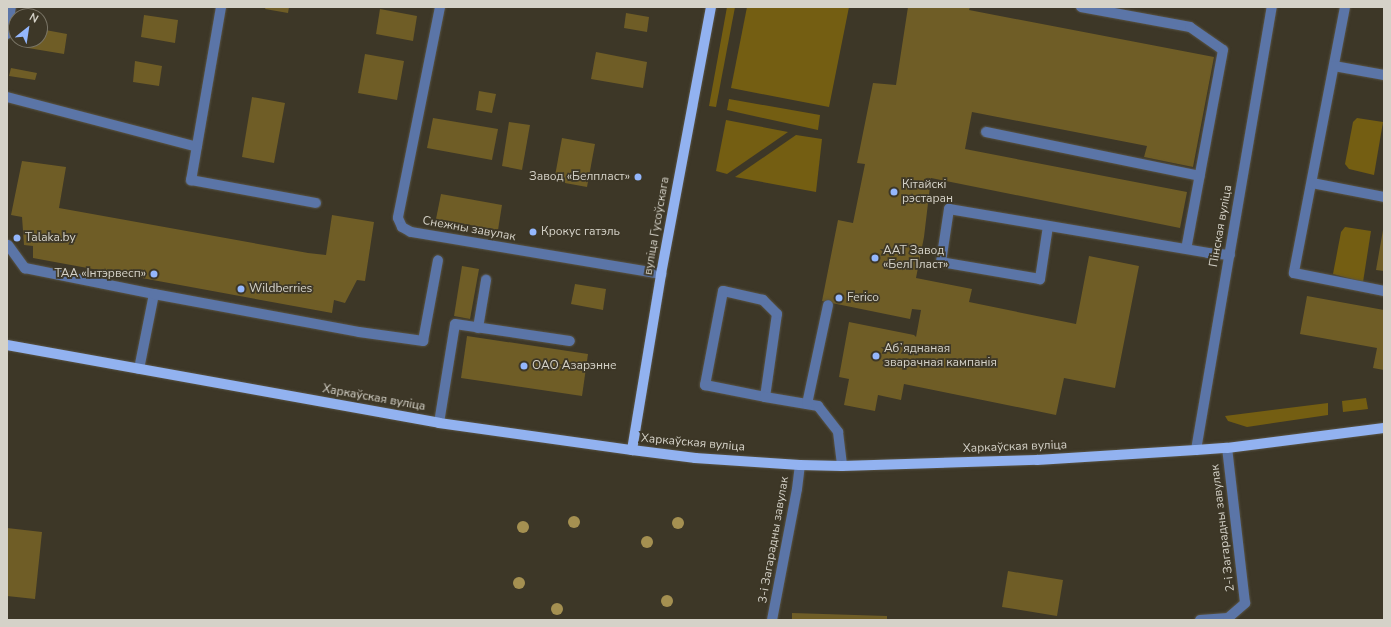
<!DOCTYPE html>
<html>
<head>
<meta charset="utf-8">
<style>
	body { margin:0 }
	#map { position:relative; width:1391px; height:627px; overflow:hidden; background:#3d3727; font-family:"Nunito Sans",sans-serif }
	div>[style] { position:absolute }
	.green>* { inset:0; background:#745e12 }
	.building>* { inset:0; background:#6f5d26 }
	.roads { filter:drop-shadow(0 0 1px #585344) drop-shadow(0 0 1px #585344) }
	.minor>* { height:10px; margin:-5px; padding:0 5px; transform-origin:5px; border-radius:5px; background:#5b75a7 }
	.major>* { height:10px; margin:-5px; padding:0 5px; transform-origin:5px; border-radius:5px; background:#92b2f0 }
	.trees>* { width:12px; height:12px; margin:-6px; border-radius:50%; background:#a59051 }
	.dots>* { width:11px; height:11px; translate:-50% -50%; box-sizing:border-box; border:2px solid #3d3727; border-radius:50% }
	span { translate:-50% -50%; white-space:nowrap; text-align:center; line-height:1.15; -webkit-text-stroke:3.5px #3d3727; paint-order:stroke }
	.poi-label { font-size:12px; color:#d5d2c8 }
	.right { translate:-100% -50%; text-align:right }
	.left { translate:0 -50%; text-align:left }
	.street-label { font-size:12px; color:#d5d2c8 }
	.frame { position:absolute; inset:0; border:8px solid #d5d2c8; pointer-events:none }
	.north { position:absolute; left:8px; top:8px; width:40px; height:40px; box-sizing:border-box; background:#3d3727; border:1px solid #7a7567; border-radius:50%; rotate:30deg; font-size:11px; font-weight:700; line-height:16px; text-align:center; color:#d5d2c8 }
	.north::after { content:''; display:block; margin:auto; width:14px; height:18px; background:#94b7fd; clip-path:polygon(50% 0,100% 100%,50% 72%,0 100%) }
</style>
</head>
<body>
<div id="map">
	<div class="green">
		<div style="clip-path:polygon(727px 7px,735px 7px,716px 107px,709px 106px)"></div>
		<div style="clip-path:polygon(747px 7px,849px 7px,829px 107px,731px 88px)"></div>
		<div style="clip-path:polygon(729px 99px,820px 115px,818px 130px,727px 110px)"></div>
		<div style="clip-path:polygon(1357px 118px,1383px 122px,1374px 175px,1349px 169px,1345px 164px,1353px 122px)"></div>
		<div style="clip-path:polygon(726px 120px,788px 132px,727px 174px,716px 171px)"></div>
		<div style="clip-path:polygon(796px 135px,822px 139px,816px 192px,735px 177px)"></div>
		<div style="clip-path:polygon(1345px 227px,1371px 231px,1363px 282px,1333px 274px,1341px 232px)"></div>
		<div style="clip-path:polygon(1366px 398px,1368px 409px,1343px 412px,1342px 401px)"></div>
		<div style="clip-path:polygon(1328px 403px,1328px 415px,1247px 427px,1228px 421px,1225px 416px)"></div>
	</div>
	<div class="building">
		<div style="clip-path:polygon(266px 7px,289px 7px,288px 13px,265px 9px)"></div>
		<div style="clip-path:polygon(908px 7px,970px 7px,969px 10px,1214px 57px,1193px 167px,1144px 157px,1147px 146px,972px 112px,965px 149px,1187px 192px,1180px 228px,931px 178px,924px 237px,916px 278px,972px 289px,969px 302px,1076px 324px,1089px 256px,1139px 266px,1115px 388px,1064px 378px,1056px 415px,904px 384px,901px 400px,878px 395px,875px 411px,844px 405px,849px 379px,839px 377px,849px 322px,914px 335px,916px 337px,921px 310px,912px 309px,910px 319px,822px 301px,838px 220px,853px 223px,865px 164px,857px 163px,873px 83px,896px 85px)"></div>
		<div style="clip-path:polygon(380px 9px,417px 16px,413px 41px,376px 34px)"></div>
		<div style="clip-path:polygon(626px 13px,649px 17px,647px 32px,624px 28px)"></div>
		<div style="clip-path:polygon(144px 15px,178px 20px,175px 43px,141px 37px)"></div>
		<div style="clip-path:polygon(40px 29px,67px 34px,64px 54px,28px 48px,29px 40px,40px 40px)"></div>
		<div style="clip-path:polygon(596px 52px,647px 62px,643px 88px,591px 79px)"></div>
		<div style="clip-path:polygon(365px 54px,404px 61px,397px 100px,358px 93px)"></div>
		<div style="clip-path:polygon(135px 61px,162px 66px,159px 86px,133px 82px)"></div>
		<div style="clip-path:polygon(11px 68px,37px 73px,35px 80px,9px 76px)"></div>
		<div style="clip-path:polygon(479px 91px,496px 94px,492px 113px,476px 110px)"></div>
		<div style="clip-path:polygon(252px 97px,285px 103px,274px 163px,242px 157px)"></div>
		<div style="clip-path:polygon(433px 118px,498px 129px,492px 160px,427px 148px)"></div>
		<div style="clip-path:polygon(509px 122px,530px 125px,522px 170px,502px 166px)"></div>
		<div style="clip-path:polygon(562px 138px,595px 144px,587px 187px,554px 181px)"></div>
		<div style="clip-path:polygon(22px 161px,66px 167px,59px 208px,308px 253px,326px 255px,332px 215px,374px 222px,365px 281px,357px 280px,345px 303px,334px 300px,332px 313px,33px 258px,33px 246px,24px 245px,22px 217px,11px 215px)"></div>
		<div style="clip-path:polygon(441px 194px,502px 205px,498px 230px,436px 219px)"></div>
		<div style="clip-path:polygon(1383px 230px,1384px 230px,1384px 271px,1376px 270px)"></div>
		<div style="clip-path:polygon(462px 266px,479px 269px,470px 319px,454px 316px)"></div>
		<div style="clip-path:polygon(575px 284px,606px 289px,603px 310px,571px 304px)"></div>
		<div style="clip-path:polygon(1307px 296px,1384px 310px,1384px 370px,1373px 368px,1377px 348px,1300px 334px)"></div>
		<div style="clip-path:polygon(467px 336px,588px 354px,582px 396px,461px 378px)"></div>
		<div style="clip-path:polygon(7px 528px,42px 532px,35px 599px,7px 596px)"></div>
		<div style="clip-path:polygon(1008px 571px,1063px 580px,1057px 616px,1002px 607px)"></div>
		<div style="clip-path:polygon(792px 613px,887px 616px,887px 620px,792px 620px)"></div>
	</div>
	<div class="roads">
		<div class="minor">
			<div style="left:221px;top:7px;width:176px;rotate:99.8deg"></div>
			<div style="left:191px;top:180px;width:127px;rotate:10.4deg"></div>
			<div style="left:440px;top:7px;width:215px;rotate:101.3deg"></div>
			<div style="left:398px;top:218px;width:10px;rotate:66deg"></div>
			<div style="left:402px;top:227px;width:10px;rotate:29deg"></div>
			<div style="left:411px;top:232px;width:254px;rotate:9.5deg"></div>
			<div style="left:1081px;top:7px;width:111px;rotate:10.4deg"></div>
			<div style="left:1190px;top:27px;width:40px;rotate:34.9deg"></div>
			<div style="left:1223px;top:50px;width:202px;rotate:100.5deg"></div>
			<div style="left:1345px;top:7px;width:271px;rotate:100.9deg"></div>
			<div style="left:1294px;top:273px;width:92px;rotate:11.3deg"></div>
			<div style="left:7px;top:34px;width:27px;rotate:-82deg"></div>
			<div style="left:1334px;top:66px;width:51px;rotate:10.2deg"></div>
			<div style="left:7px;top:97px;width:196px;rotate:14.7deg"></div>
			<div style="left:986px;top:132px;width:218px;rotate:11.6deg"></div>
			<div style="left:1312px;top:183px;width:73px;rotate:11deg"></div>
			<div style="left:1048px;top:226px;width:54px;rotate:98.6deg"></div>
			<div style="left:1040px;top:279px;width:100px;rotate:-170.3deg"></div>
			<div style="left:941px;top:262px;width:54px;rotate:-81.4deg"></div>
			<div style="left:949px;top:209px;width:263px;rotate:9.6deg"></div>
			<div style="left:1208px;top:253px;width:22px;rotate:5deg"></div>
			<div style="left:8px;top:245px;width:29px;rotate:54deg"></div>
			<div style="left:25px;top:268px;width:132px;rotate:11.4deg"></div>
			<div style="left:478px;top:328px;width:49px;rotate:-80.5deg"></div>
			<div style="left:139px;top:369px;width:76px;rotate:-78.7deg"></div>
			<div style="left:154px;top:294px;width:208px;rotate:10.5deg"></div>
			<div style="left:359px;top:332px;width:65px;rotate:8deg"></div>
			<div style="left:423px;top:341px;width:82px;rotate:-79.5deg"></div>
			<div style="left:765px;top:397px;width:84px;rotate:-81.8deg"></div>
			<div style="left:777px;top:314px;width:20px;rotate:-135deg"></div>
			<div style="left:763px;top:300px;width:41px;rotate:-167.3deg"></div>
			<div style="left:723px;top:291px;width:96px;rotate:100.8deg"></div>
			<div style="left:705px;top:385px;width:61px;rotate:11.3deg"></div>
			<div style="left:765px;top:397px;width:54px;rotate:9.6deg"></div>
			<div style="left:818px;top:406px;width:33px;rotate:52deg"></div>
			<div style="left:838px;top:432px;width:34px;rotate:83deg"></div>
			<div style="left:807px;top:404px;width:101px;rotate:-78deg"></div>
			<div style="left:439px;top:423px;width:100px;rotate:-80.8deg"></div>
			<div style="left:455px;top:324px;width:116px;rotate:8.4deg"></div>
			<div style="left:1196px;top:450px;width:449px;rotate:-80.3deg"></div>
			<div style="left:772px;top:620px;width:133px;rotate:-79.2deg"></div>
			<div style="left:797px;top:489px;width:24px;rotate:-83deg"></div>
			<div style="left:1200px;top:620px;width:28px;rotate:-4deg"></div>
			<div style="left:1228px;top:618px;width:23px;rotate:-41deg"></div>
			<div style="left:1245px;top:603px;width:156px;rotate:-96.6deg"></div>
		</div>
		<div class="major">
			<div style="left:7px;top:345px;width:439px;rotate:10.2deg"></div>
			<div style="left:439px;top:423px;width:195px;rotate:8deg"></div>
			<div style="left:632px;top:450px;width:64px;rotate:7.2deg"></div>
			<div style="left:695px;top:458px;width:105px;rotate:3.8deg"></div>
			<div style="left:800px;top:465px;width:42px;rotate:1.4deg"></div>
			<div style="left:842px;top:466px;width:195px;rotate:-1.8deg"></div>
			<div style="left:1037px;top:460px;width:159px;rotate:-3.6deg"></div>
			<div style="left:1196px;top:450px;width:31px;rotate:-4deg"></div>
			<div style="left:1227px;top:448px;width:158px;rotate:-7.3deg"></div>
			<div style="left:632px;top:450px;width:178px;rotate:-80.6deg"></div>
			<div style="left:661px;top:274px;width:272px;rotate:-79.4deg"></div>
		</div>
	</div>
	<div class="trees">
		<div style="left:574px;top:522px"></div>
		<div style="left:678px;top:523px"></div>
		<div style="left:523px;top:527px"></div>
		<div style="left:647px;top:542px"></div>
		<div style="left:519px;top:583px"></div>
		<div style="left:667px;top:601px"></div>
		<div style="left:557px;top:609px"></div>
	</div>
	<div class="dots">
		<div style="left:638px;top:177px;background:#94b7fd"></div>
		<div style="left:894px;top:192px;background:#94b7fd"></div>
		<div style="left:533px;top:232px;background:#94b7fd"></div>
		<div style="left:17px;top:238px;background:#94b7fd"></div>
		<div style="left:875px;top:258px;background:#94b7fd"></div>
		<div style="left:154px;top:274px;background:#94b7fd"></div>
		<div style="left:241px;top:289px;background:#94b7fd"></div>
		<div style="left:839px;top:298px;background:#94b7fd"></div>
		<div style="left:876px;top:356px;background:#94b7fd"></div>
		<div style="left:524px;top:366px;background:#94b7fd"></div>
	</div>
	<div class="poi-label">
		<span class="right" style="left:630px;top:177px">Завод «Белпласт»</span>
		<span class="left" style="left:902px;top:192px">Кітайскі<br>рэстаран</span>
		<span class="left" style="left:541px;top:232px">Крокус гатэль</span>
		<span class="left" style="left:25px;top:238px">Talaka.by</span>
		<span class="left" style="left:883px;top:258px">ААТ Завод<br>«БелПласт»</span>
		<span class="right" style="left:146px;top:274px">ТАА «Інтэрвесп»</span>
		<span class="left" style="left:249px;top:289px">Wildberries</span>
		<span class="left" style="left:847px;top:298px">Ferico</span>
		<span class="left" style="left:884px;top:356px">Абʼяднаная<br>зварачная кампанія</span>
		<span class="left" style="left:532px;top:366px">ОАО Азарэнне</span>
	</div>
	<div class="street-label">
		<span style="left:657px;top:226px;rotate:-80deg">вуліца Гусоўскага</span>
		<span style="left:1221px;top:226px;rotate:-80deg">Пінская вуліца</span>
		<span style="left:469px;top:229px;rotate:10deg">Снежны завулак</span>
		<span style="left:374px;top:398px;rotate:10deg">Харкаўская вуліца</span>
		<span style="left:693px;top:443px;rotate:5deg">Харкаўская вуліца</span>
		<span style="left:1015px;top:447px;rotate:-2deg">Харкаўская вуліца</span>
		<span style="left:1223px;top:528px;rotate:-97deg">2-і Загарадны завулак</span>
		<span style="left:774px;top:540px;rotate:-80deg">3-і Загарадны завулак</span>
	</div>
	<div class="frame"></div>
	<div class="north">N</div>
</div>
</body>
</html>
